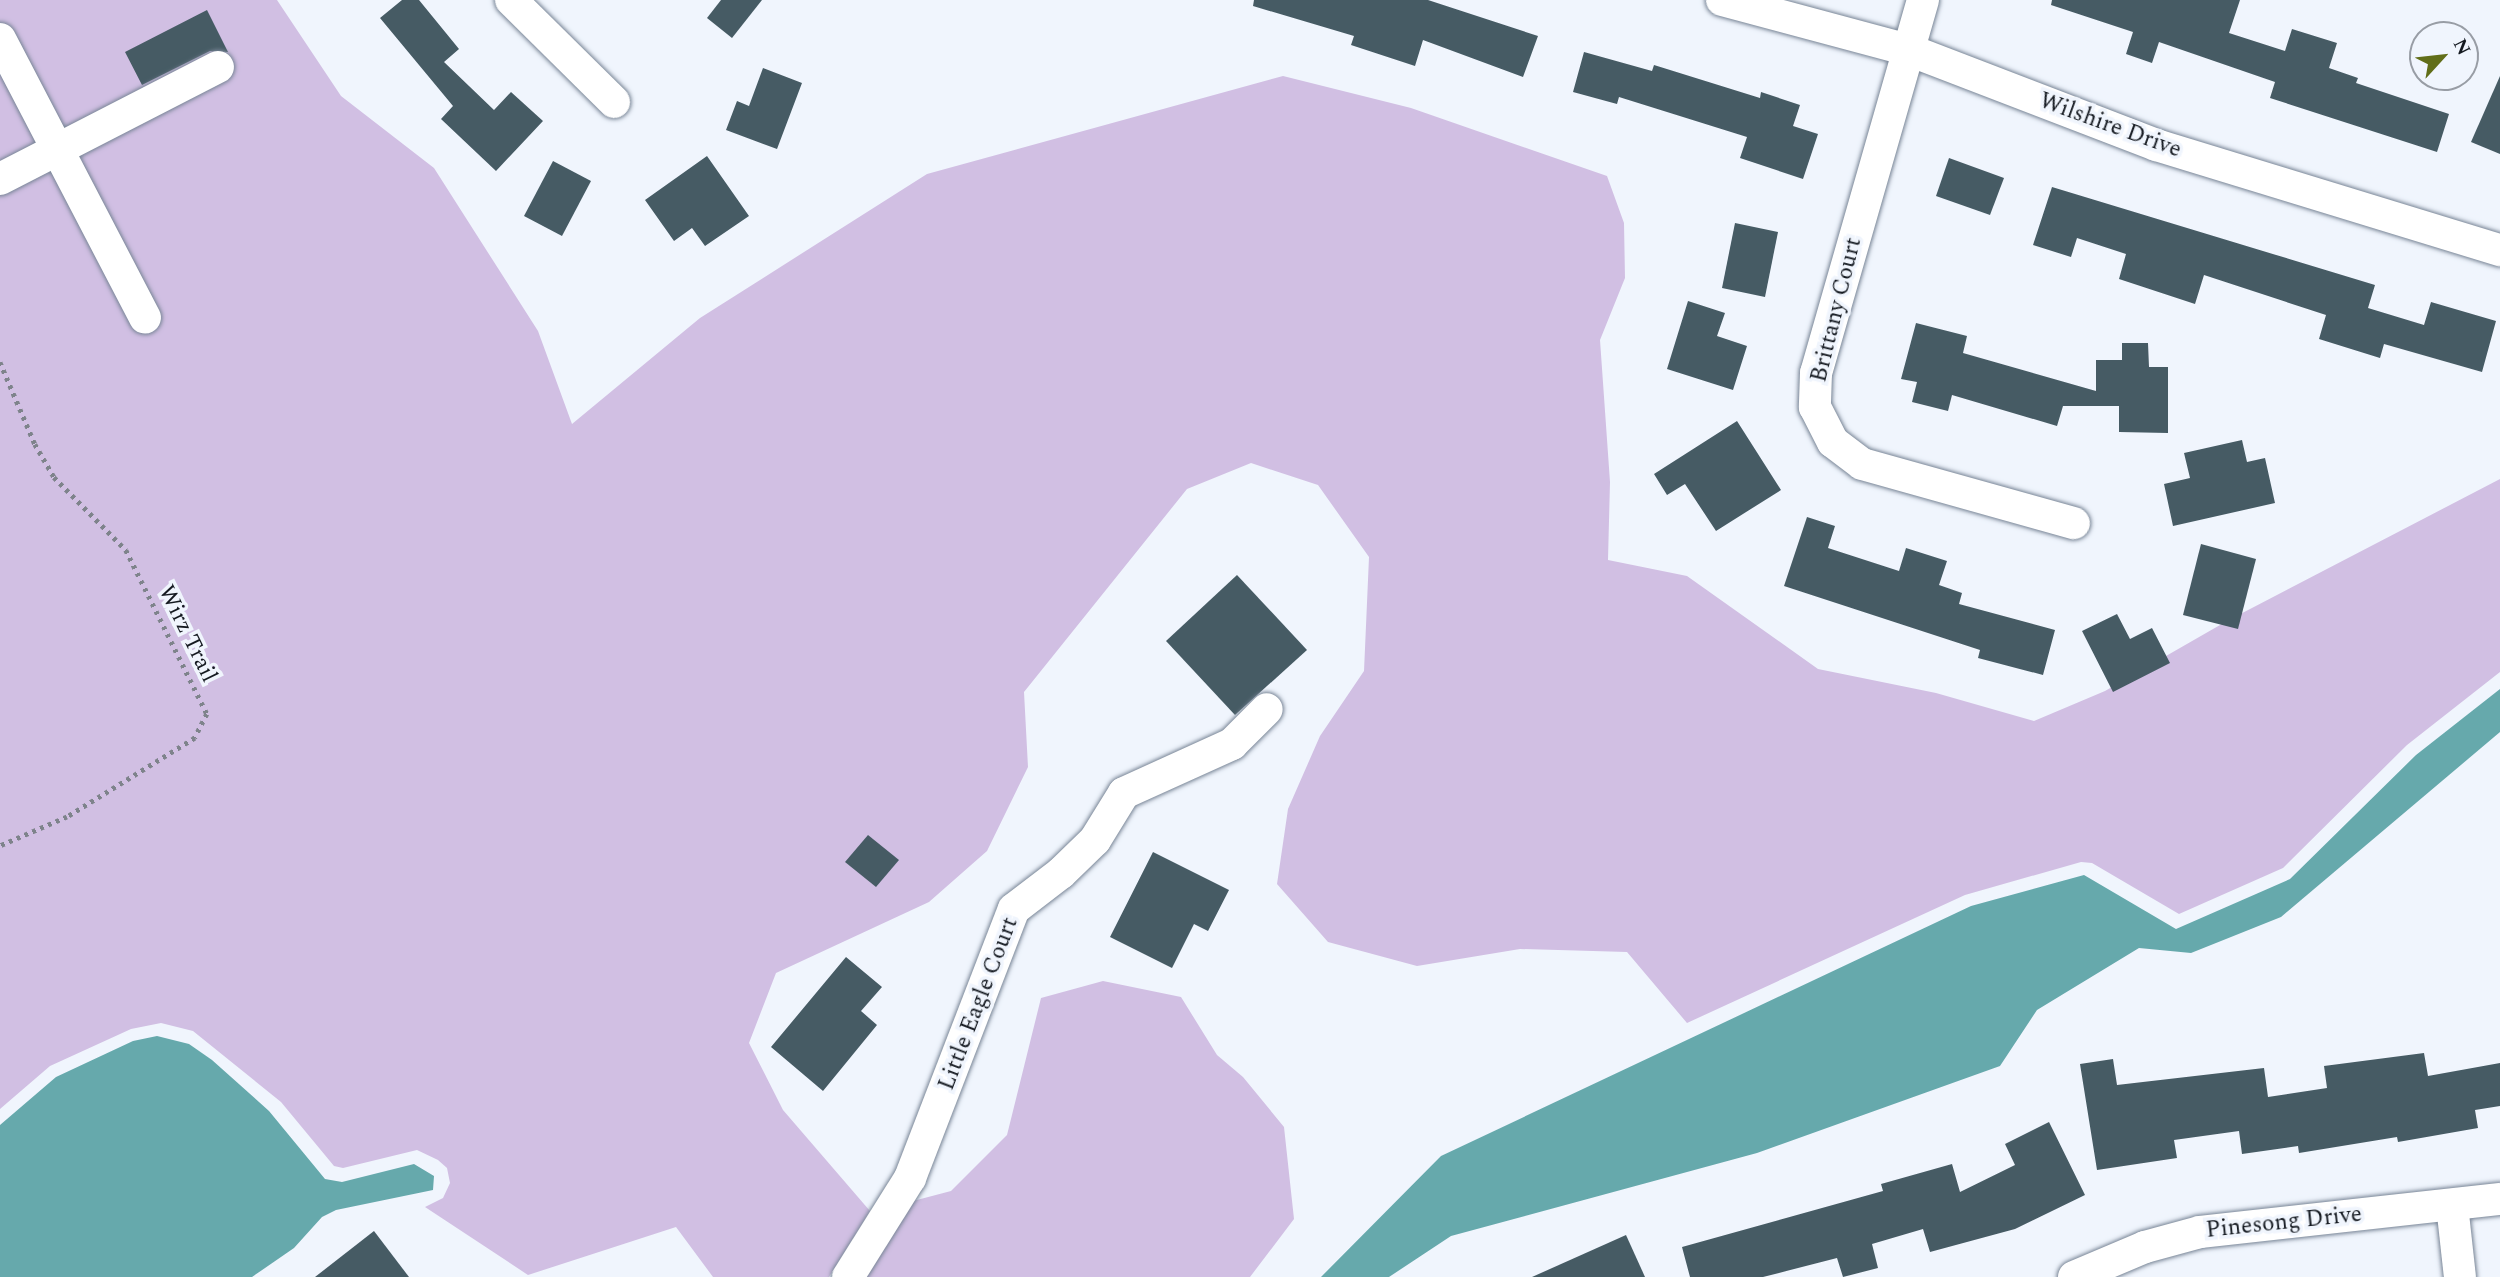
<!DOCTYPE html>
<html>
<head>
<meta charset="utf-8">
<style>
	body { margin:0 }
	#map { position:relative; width:2500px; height:1277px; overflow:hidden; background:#f0f5fd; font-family:Spectral,serif }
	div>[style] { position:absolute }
	.green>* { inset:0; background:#d1bfe3 }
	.water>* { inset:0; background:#66a9ac }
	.building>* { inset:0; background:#465b64 }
	.path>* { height:4.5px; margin-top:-2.25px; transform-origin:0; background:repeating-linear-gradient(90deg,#7e838b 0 3.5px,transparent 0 8.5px) }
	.roads { filter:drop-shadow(0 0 2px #788596) drop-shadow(0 0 2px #788596) }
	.minor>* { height:32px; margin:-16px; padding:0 16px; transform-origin:16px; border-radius:16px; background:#fff }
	span { translate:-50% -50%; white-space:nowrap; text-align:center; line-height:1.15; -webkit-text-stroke:7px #f0f5fd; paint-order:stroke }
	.street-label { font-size:23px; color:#141920 }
	.north { position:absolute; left:2409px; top:21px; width:70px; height:70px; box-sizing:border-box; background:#f0f5fd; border:2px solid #989da5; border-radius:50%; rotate:63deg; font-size:19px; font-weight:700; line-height:28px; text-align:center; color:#141920 }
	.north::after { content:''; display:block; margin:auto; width:24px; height:32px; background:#616e19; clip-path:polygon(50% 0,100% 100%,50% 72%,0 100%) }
</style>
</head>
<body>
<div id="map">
	<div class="green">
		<div style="clip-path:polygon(0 0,277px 0,341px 96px,434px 168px,538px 331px,572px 424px,700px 318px,927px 174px,1283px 76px,1411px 108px,1607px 176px,1624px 223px,1625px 278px,1600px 340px,1610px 482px,1608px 560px,1687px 576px,1818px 669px,1936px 693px,2034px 721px,2105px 691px,2227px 621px,2500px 479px,2500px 672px,2407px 745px,2283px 868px,2179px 914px,2092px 863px,2081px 862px,1965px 895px,1687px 1023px,1627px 952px,1520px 949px,1417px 966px,1328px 942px,1277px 884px,1288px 809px,1320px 736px,1364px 671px,1369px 557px,1318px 485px,1251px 463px,1187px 489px,1024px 692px,1028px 767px,987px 851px,929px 902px,776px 973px,749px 1043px,783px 1110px,870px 1211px,829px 1277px,713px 1277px,676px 1227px,528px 1275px,425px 1207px,443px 1198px,450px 1183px,447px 1168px,438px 1160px,417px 1150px,343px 1168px,334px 1166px,281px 1102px,193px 1031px,161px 1023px,131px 1029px,50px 1066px,0 1109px)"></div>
		<div style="clip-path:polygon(1103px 981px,1181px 997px,1217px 1055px,1243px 1077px,1284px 1127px,1294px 1219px,1250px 1277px,866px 1277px,913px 1201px,951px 1191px,1007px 1135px,1041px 998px)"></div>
	</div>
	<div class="water">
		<div style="clip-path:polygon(2500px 689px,2500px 732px,2281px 917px,2191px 953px,2139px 948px,2037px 1010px,2000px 1066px,1757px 1153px,1451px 1236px,1389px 1277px,1321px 1277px,1441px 1156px,1971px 906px,2084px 875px,2176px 929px,2290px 879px,2416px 755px)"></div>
		<div style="clip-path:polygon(157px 1036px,189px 1044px,212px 1060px,269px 1111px,325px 1179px,342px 1182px,414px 1164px,434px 1176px,433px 1190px,336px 1210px,322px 1217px,294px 1248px,252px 1277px,0 1277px,0 1125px,56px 1077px,133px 1041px)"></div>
	</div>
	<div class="building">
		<div style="clip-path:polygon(402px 0,419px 0,459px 49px,444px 62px,494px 110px,511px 92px,543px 121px,496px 171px,441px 119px,453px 106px,380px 18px)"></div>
		<div style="clip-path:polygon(721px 0,762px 0,732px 38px,707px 18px)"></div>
		<div style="clip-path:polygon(1254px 0,1428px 0,1538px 36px,1523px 77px,1423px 40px,1415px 66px,1351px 45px,1354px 36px,1253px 6px)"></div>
		<div style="clip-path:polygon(2052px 0,2240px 0,2229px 33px,2285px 51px,2292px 29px,2337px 43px,2329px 68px,2358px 78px,2356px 83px,2449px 114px,2437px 152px,2270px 98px,2275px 82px,2159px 42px,2152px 63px,2126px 54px,2133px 32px,2051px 5px)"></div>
		<div style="clip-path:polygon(207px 10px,228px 52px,210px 51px,142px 85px,125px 52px)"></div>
		<div style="clip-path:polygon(1584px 52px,1652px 71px,1654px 65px,1760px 98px,1761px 92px,1800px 105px,1793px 126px,1818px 134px,1803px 179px,1740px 158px,1747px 137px,1619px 97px,1617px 104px,1573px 92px)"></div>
		<div style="clip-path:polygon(763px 68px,802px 83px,777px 149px,726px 130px,737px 101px,749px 106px)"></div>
		<div style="clip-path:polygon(2500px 76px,2500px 154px,2471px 142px)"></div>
		<div style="clip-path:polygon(707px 156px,749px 216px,705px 246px,692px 228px,674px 241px,645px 200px)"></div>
		<div style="clip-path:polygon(1949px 158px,2004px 178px,1990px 215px,1936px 196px)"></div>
		<div style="clip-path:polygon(553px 161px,591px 181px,562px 236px,524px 216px)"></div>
		<div style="clip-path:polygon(2052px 187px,2375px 285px,2368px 308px,2424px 325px,2431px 302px,2496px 321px,2482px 372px,2384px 344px,2380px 358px,2319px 339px,2326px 315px,2204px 275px,2195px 304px,2119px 279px,2126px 254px,2077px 238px,2071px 257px,2033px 245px)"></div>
		<div style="clip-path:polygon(1735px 223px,1778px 232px,1765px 297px,1722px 288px)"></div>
		<div style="clip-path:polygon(1688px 301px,1725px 313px,1717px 336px,1747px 346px,1733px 390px,1667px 369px)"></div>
		<div style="clip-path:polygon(1916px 323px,1967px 336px,1963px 353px,2096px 391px,2096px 360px,2122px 360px,2122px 343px,2148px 343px,2149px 367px,2168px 367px,2168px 433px,2119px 432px,2119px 406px,2063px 406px,2057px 426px,1952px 395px,1948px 411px,1912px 402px,1917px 382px,1901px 379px)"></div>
		<div style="clip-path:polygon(1737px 421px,1781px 490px,1716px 531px,1685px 484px,1667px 495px,1654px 474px)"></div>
		<div style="clip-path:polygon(2242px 440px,2247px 462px,2265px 458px,2275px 503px,2173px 526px,2164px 484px,2190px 478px,2184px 453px)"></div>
		<div style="clip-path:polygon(1807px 517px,1835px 526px,1828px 548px,1899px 571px,1906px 548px,1947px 561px,1939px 585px,1962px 593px,1959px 604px,2055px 630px,2043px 675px,1978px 658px,1980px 650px,1784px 586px)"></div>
		<div style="clip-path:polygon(2201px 544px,2256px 559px,2238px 629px,2183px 615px)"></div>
		<div style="clip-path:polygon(1237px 575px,1307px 650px,1235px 715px,1166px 641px)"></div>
		<div style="clip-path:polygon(2117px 614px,2130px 639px,2152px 628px,2170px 663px,2113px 692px,2082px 631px)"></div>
		<div style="clip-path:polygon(868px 835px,899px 860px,876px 887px,845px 862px)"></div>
		<div style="clip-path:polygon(1153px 852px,1229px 890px,1208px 931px,1194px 924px,1172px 968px,1110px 937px)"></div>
		<div style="clip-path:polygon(846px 957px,882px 987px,861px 1011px,877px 1025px,823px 1091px,771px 1047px)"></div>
		<div style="clip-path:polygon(2424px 1053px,2428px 1076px,2500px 1063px,2500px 1106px,2475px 1110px,2478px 1128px,2398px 1142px,2397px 1137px,2299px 1153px,2298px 1146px,2242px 1154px,2239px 1131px,2174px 1140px,2177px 1158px,2097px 1170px,2080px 1064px,2113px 1059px,2117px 1085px,2264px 1068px,2268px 1097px,2327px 1088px,2324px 1066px)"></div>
		<div style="clip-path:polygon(2049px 1122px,2085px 1195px,2015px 1229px,1930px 1252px,1923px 1229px,1872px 1244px,1878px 1268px,1843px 1277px,1837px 1258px,1763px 1277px,1690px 1277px,1682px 1247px,1883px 1191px,1881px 1184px,1952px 1164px,1960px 1192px,2015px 1165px,2005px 1144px)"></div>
		<div style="clip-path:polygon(374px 1231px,409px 1277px,315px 1277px)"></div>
		<div style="clip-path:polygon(1626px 1235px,1645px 1277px,1532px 1277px)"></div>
	</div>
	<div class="path">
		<div style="left:0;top:362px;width:89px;rotate:66.9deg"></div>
		<div style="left:35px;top:444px;width:38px;rotate:60deg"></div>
		<div style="left:54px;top:477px;width:103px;rotate:45.4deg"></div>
		<div style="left:126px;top:550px;width:183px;rotate:63.7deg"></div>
		<div style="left:207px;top:714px;width:27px;rotate:117deg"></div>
		<div style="left:195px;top:738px;width:150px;rotate:148.3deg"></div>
		<div style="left:67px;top:817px;width:73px;rotate:156.6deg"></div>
	</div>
	<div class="roads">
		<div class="minor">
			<div style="left:511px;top:0;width:145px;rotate:44.7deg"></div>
			<div style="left:1722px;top:0;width:194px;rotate:15deg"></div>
			<div style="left:1909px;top:50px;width:265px;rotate:21deg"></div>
			<div style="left:2156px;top:145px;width:360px;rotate:17deg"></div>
			<div style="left:1923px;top:0;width:388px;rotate:106deg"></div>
			<div style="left:1816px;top:373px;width:34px;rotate:92deg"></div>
			<div style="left:1815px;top:407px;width:39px;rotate:63deg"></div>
			<div style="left:1833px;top:442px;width:36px;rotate:37deg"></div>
			<div style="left:1862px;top:464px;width:220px;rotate:15.6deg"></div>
			<div style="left:0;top:39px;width:314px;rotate:62.5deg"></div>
			<div style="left:0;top:179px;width:245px;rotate:-27.2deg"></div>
			<div style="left:2452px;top:1205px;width:72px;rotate:83.7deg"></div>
			<div style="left:848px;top:1277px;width:117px;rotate:-57.9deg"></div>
			<div style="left:910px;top:1178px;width:288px;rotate:-68.9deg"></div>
			<div style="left:1014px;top:909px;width:59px;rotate:-37.5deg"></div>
			<div style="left:1061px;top:873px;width:47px;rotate:-44.1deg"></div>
			<div style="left:1095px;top:840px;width:55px;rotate:-58.3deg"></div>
			<div style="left:1124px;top:793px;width:119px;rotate:-24.4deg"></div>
			<div style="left:1232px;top:744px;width:49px;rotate:-45deg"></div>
			<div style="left:2074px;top:1277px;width:77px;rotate:-22.9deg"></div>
			<div style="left:2145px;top:1247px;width:57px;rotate:-15.3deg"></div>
			<div style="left:2200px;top:1232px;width:302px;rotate:-6.3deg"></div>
		</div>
	</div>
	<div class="street-label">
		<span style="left:2110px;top:126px;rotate:20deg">Wilshire Drive</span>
		<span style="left:1837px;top:310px;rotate:-76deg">Brittany Court</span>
		<span style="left:187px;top:634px;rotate:64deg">Wirz Trail</span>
		<span style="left:979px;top:1004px;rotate:-69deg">Little Eagle Court</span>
		<span style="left:2284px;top:1223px;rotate:-6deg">Pinesong Drive</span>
	</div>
	<div class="north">N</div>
</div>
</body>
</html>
